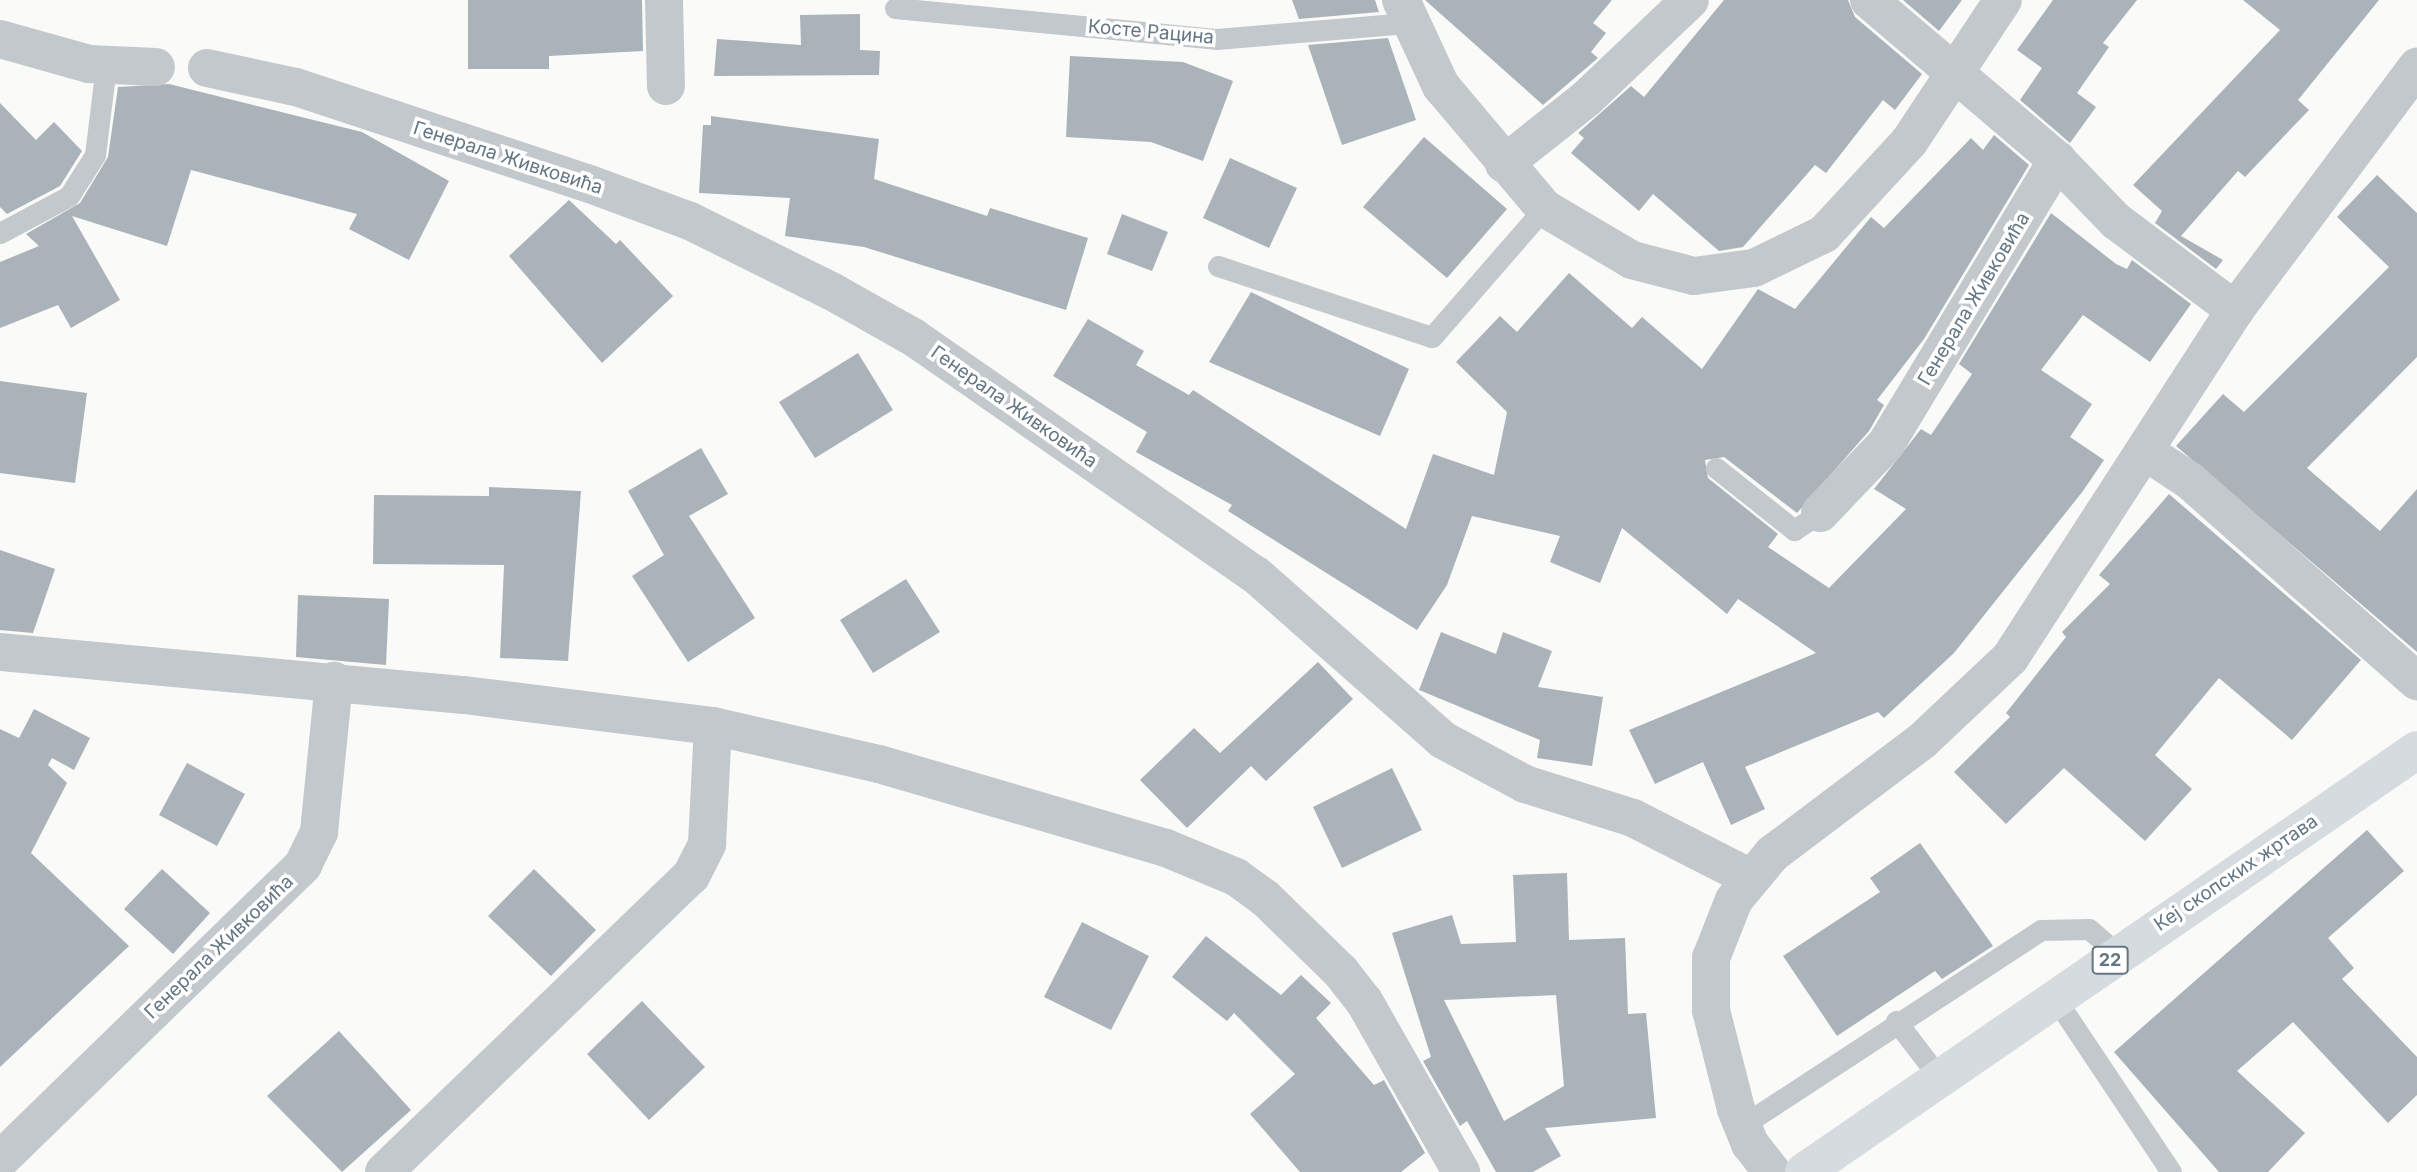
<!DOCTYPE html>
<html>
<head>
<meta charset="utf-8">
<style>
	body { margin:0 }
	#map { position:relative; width:2417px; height:1172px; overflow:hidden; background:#fafaf8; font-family:Inter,sans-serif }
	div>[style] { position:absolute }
	.building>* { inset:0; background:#aab3b9 }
	.service>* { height:21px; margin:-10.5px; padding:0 10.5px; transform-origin:10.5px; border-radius:10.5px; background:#c3c8cc }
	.minor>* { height:38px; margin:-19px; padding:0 19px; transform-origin:19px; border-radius:19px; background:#c3c8cc }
	.tertiary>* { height:38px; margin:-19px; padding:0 19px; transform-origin:19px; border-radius:19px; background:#c3c8cc }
	.primary>* { height:38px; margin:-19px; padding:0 19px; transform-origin:19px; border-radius:19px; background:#d6dbdf }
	span { translate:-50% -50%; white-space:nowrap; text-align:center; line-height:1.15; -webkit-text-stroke:7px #fff; paint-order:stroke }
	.shield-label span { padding:2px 5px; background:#fff; border:2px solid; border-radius:5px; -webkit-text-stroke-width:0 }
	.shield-label { font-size:18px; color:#657683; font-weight:700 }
	.street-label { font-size:19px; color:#657683 }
</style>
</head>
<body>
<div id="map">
	<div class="building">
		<div style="clip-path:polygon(468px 0,642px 0,643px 51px,549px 56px,549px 69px,468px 69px)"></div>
		<div style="clip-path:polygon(1292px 0,1375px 0,1379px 12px,1299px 19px)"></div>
		<div style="clip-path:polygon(1425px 0,1612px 0,1593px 23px,1606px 33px,1591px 52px,1598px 58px,1543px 105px)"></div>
		<div style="clip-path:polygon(1724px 0,1848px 0,1855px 17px,1922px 74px,1895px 110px,1883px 100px,1826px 173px,1815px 165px,1743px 247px,1719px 251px,1653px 194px,1639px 211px,1571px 153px,1584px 138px,1578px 133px,1631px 86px,1644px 97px)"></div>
		<div style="clip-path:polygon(1903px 0,1962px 0,1939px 31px)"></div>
		<div style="clip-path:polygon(2053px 0,2137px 0,2103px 43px,2109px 47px,2077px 93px,2096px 107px,2070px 143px,2020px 100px,2042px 68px,2017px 50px)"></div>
		<div style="clip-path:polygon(2243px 0,2379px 0,2298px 100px,2309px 110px,2245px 177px,2238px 171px,2181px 236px,2223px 260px,2216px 269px,2155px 223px,2162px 211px,2133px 185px,2280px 30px)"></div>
		<div style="clip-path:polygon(860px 14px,860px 50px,880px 51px,879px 75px,714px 76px,717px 39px,801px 45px,800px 15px)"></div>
		<div style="clip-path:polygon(1388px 38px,1416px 120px,1342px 145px,1308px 45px)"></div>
		<div style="clip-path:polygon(1070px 56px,1183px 62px,1233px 81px,1203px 161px,1151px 142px,1066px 137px)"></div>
		<div style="clip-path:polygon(169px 84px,362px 132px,449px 181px,409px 260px,349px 229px,357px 214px,191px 170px,167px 246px,72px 216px,120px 300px,71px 328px,58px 305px,0 328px,0 262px,39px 246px,26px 234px,80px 203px,108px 157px,118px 87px)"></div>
		<div style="clip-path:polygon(0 103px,36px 140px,54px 122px,82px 151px,60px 186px,7px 214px,0 207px)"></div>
		<div style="clip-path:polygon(711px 116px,879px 139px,874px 179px,987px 216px,990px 208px,1088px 238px,1066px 310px,864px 247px,785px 236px,790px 198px,699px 193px,703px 125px,711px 125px)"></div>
		<div style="clip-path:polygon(1994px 135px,2029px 165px,1924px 339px,1877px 400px,1884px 405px,1869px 431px,1797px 513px,1724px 457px,1705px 460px,1708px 478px,1778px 534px,1768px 547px,1829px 588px,1906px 509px,1874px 489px,1921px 429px,1931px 435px,1972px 374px,1959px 364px,2051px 213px,2116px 264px,2127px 269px,2132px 260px,2191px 304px,2150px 362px,2083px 315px,2041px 370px,2092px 404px,2070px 437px,2104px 460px,2083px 491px,1954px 653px,1884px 718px,1878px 712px,1745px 767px,1765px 809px,1731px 825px,1703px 762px,1655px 784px,1629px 730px,1816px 653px,1738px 599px,1727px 614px,1622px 528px,1600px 583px,1550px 562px,1560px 536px,1472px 516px,1447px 585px,1417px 630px,1228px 511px,1232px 505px,1136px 452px,1147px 432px,1053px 376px,1088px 319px,1144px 351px,1136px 365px,1189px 395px,1193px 390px,1406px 529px,1433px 454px,1494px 475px,1507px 412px,1456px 362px,1500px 316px,1517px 332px,1569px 273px,1632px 328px,1642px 317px,1702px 369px,1758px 289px,1795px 309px,1871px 217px,1884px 228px,1971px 138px,1983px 150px)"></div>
		<div style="clip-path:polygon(1424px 137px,1507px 209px,1447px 278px,1363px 207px)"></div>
		<div style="clip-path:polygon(1230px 158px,1297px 188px,1269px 248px,1203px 218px)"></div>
		<div style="clip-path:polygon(2377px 175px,2417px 213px,2417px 357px,2307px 468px,2380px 531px,2417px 489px,2417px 652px,2176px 446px,2223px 394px,2244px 412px,2389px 267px,2337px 217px)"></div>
		<div style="clip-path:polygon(569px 200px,616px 244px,620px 240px,673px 296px,602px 363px,509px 256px)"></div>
		<div style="clip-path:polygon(1122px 214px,1168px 232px,1152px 271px,1107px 254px)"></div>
		<div style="clip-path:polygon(1251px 292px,1409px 369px,1380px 436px,1209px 362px)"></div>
		<div style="clip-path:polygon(858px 353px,893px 410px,815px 458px,779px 402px)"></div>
		<div style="clip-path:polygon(0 381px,87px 393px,75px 483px,0 473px)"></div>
		<div style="clip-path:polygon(701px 448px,728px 494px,689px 516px,755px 618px,688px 662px,632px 576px,664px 555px,628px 491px)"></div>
		<div style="clip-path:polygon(489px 487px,581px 491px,568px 661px,500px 658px,504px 565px,373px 564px,374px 495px,489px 496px)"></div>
		<div style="clip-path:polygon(2169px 494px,2361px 660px,2292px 740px,2219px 678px,2155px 755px,2192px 789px,2145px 841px,2064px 768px,2006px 824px,1954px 772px,2010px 717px,2006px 713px,2066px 637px,2062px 632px,2110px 584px,2099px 575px)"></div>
		<div style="clip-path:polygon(0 550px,55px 569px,33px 633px,0 630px)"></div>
		<div style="clip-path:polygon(906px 579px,940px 632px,873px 673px,840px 620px)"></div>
		<div style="clip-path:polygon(298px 595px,389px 599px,386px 665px,296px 657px)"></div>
		<div style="clip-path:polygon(1441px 632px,1496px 654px,1503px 632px,1552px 651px,1538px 687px,1603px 697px,1592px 766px,1537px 758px,1540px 740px,1419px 690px)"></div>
		<div style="clip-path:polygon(1318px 662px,1353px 699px,1266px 781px,1251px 766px,1187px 828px,1140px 780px,1194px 728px,1220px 753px)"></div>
		<div style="clip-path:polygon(34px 709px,90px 738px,74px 770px,52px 758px,48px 765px,67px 783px,31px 853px,129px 946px,0 1067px,0 729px,19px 738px)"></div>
		<div style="clip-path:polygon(187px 763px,245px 794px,217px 846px,159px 815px)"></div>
		<div style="clip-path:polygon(1392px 768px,1422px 830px,1342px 868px,1313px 807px)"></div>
		<div style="clip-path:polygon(2367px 830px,2404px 871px,2328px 938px,2354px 968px,2342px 979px,2417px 1057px,2417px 1095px,2388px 1123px,2293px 1022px,2237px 1071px,2305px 1133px,2268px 1172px,2219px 1172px,2114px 1052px)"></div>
		<div style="clip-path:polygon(1920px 843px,1993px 946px,1942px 979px,1935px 971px,1837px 1036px,1783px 956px,1880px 892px,1870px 878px)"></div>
		<div style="clip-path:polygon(162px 869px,210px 913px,173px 954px,124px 909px)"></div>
		<div style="clip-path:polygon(534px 869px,596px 930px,551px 976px,488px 916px)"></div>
		<div style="clip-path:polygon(evenodd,1567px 873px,1569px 940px,1625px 938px,1628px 1014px,1646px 1013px,1656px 1118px,1545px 1128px,1561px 1156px,1533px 1172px,1496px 1172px,1467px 1121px,1460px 1126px,1423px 1061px,1431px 1057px,1392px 933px,1452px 915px,1461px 944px,1516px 942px,1513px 875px,1567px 873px,1556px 995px,1564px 1086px,1504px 1121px,1444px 1000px,1556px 995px)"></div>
		<div style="clip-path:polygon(1082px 922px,1149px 956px,1111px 1030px,1044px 997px)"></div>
		<div style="clip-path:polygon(1206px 936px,1281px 995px,1301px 975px,1331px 1003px,1316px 1018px,1374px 1085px,1384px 1080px,1425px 1153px,1401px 1172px,1300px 1172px,1250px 1114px,1295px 1074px,1234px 1013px,1227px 1021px,1172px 977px)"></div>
		<div style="clip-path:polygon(642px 1001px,705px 1067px,649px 1120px,587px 1054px)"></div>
		<div style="clip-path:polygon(339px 1031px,411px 1110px,342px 1172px,267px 1096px)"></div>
	</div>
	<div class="service">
		<div style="left:895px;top:8px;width:322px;rotate:5.5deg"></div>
		<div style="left:1216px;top:39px;width:192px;rotate:-4.8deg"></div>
		<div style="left:0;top:233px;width:78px;rotate:-28.2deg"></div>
		<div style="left:69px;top:196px;width:49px;rotate:-57.6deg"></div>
		<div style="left:95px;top:155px;width:91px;rotate:-83deg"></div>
		<div style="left:1218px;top:266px;width:225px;rotate:18.4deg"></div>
		<div style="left:1432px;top:337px;width:171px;rotate:-49deg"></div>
		<div style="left:1716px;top:468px;width:100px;rotate:38.5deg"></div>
		<div style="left:1794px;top:530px;width:31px;rotate:-33deg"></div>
		<div style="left:2055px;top:998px;width:209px;rotate:56.3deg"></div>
		<div style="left:1896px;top:1021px;width:71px;rotate:52.5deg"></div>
		<div style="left:1743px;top:1125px;width:356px;rotate:-33.2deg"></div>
		<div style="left:2041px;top:930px;width:48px;rotate:-1.2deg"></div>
		<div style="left:2089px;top:929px;width:38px;rotate:41deg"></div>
	</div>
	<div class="minor">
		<div style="left:664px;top:0;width:86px;rotate:88.7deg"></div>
		<div style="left:1401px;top:0;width:95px;rotate:65.1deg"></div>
		<div style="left:1441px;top:86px;width:160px;rotate:49.8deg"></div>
		<div style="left:1544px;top:208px;width:102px;rotate:30.6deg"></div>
		<div style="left:1632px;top:260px;width:64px;rotate:14.5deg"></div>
		<div style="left:1694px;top:276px;width:61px;rotate:-7.6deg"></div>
		<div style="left:1754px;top:268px;width:78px;rotate:-25.9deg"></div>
		<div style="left:1824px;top:234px;width:125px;rotate:-47.3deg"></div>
		<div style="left:1909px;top:142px;width:170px;rotate:-56.5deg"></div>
		<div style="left:1869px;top:0;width:247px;rotate:40.4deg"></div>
		<div style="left:2057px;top:160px;width:85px;rotate:46deg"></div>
		<div style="left:2116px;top:221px;width:149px;rotate:36.8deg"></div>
		<div style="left:0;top:39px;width:92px;rotate:15.7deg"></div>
		<div style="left:89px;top:64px;width:67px;rotate:2.6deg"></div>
		<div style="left:207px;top:68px;width:91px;rotate:12.1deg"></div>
		<div style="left:296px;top:87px;width:306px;rotate:18.3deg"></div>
		<div style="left:587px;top:183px;width:110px;rotate:20.3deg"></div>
		<div style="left:690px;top:221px;width:160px;rotate:26.4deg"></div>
		<div style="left:833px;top:292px;width:92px;rotate:29.4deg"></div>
		<div style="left:913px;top:337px;width:417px;rotate:34.8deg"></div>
		<div style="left:1256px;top:575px;width:249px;rotate:41.4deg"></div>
		<div style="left:1443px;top:740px;width:93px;rotate:28.2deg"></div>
		<div style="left:1525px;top:784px;width:113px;rotate:17.5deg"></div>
		<div style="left:1633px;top:818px;width:130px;rotate:27deg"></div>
		<div style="left:1504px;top:164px;width:106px;rotate:-38.5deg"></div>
		<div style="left:1587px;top:98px;width:142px;rotate:-43.6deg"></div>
		<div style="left:2146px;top:452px;width:53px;rotate:33.4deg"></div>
		<div style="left:2190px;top:481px;width:303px;rotate:41.4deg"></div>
		<div style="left:1820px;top:513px;width:95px;rotate:-46.3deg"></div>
		<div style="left:1886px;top:444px;width:332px;rotate:-58.9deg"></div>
		<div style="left:0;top:652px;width:466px;rotate:5.3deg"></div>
		<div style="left:464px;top:695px;width:251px;rotate:7.1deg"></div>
		<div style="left:713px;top:726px;width:170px;rotate:12.9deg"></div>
		<div style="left:879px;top:764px;width:299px;rotate:16.3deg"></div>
		<div style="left:1166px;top:848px;width:76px;rotate:22.5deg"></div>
		<div style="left:1236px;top:877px;width:36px;rotate:36deg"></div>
		<div style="left:1265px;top:898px;width:106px;rotate:44.2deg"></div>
		<div style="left:1341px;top:972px;width:37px;rotate:52deg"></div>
		<div style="left:1364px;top:1001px;width:197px;rotate:60.4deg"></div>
		<div style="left:0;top:1160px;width:423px;rotate:-44.2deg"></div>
		<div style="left:303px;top:865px;width:37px;rotate:-64deg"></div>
		<div style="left:319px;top:832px;width:152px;rotate:-84.3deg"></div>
		<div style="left:384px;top:1172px;width:426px;rotate:-44deg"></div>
		<div style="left:691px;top:876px;width:36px;rotate:-63deg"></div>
		<div style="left:707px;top:844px;width:118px;rotate:-87.1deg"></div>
	</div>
	<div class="tertiary">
		<div style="left:1772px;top:1172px;width:36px;rotate:-128deg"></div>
		<div style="left:1750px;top:1144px;width:38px;rotate:-112deg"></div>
		<div style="left:1736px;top:1109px;width:102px;rotate:-104.2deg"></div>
		<div style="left:1711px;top:1010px;width:52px;rotate:-90deg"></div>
		<div style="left:1711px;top:958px;width:62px;rotate:-68.4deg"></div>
		<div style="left:1734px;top:900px;width:60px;rotate:-50.4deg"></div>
		<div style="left:1772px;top:854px;width:188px;rotate:-37deg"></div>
		<div style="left:1922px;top:741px;width:121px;rotate:-43.3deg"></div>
		<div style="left:2010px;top:658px;width:414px;rotate:-57.1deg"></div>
		<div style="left:2235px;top:310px;width:304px;rotate:-53.2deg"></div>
	</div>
	<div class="primary">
		<div style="left:1804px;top:1172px;width:744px;rotate:-34.54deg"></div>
	</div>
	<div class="shield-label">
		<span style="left:2110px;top:960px">22</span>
	</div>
	<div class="street-label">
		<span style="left:1151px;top:32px;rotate:5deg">Косте Рацина</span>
		<span style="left:508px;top:158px;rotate:18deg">Генерала Живковића</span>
		<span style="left:1974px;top:299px;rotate:-59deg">Генерала Живковића</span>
		<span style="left:1014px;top:407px;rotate:35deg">Генерала Живковића</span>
		<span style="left:2236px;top:873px;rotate:-34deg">Кеј скопских жртава</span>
		<span style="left:219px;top:947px;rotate:-44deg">Генерала Живковића</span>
	</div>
</div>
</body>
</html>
